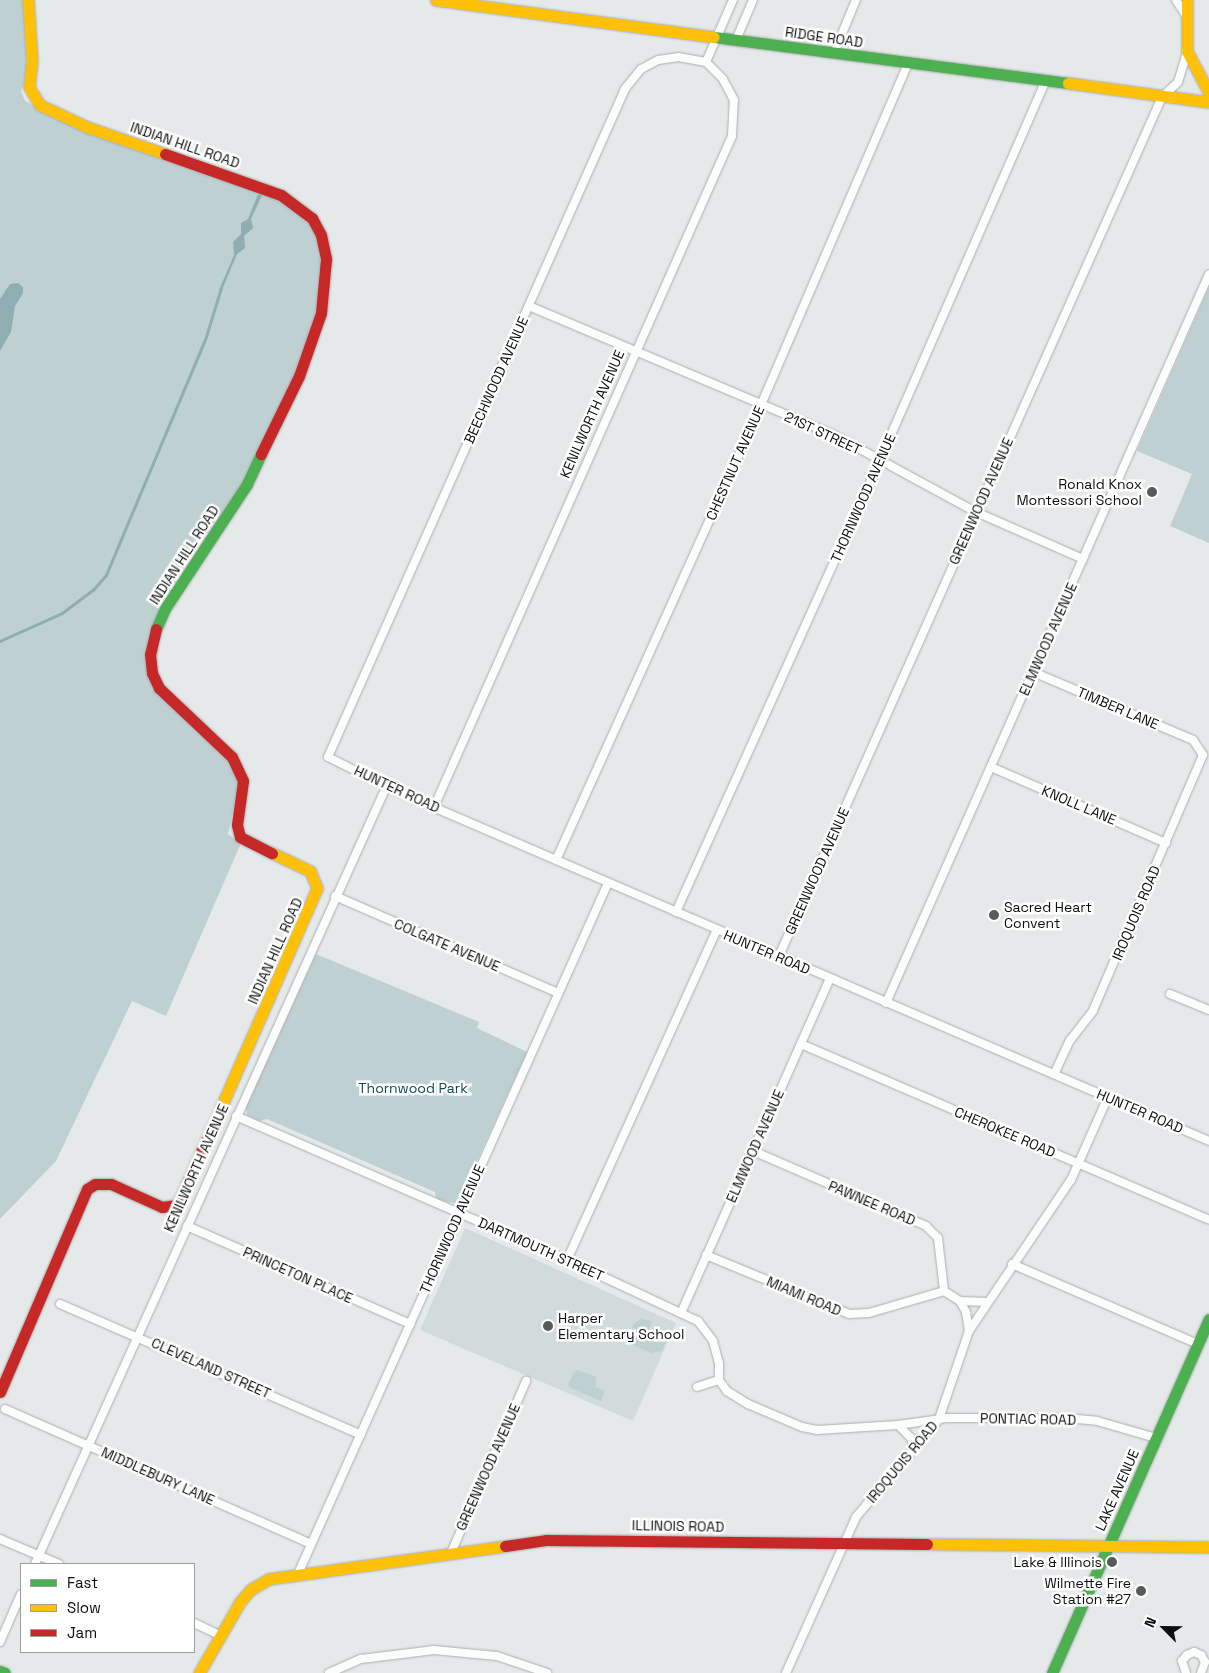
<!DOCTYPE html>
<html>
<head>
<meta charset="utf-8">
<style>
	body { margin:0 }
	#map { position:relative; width:1209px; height:1673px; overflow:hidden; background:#e5e9e9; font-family:"Space Grotesk",sans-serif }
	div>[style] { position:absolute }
	.built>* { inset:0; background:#d1dbdc }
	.green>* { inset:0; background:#bfd0d2 }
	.water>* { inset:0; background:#90adb1 }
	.stream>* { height:2.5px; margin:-1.25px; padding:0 1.25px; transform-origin:1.25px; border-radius:1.25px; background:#90adb1 }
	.roads { filter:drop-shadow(0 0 1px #abaeae) drop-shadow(0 0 1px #abaeae) }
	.street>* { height:8px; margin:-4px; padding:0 4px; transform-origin:4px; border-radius:4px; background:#fbfcfc }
	.fast>* { height:11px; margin:-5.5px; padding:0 5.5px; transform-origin:5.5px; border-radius:5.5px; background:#4caf50 }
	.slow>* { height:11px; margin:-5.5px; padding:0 5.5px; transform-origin:5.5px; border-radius:5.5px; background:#ffc107 }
	.jam>* { height:11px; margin:-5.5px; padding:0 5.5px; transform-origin:5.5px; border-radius:5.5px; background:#c62828 }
	.dots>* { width:14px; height:14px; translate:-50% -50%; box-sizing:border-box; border:2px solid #fff; border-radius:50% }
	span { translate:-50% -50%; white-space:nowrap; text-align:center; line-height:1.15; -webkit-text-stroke:5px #fff; paint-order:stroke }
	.street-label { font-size:14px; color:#0b0e0e }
	.poi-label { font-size:14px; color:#0b0e0e }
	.right { translate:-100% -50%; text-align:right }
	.left { translate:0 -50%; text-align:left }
	.park-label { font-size:14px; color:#0d4a52 }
	.legend { position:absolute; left:20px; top:1563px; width:175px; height:90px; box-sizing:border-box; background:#fff; border:1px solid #9d9f9f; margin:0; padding:6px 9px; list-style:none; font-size:15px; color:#0b0e0e }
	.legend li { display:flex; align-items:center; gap:10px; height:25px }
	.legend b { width:25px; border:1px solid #9d9f9f }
	.north { position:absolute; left:1139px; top:1603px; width:50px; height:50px; -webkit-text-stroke:4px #fff; paint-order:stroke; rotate:293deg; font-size:14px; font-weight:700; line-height:20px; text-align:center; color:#0b0e0e }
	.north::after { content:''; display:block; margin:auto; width:18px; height:22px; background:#0b0e0e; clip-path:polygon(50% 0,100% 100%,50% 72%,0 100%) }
</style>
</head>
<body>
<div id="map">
	<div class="built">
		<div style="clip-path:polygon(465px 1228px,676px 1323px,633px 1421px,420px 1330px)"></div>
	</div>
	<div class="green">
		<div style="clip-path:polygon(0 0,24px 0,27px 78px,21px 91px,25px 101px,99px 137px,270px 194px,312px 223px,321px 247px,318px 314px,297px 373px,250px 471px,165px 604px,148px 675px,229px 760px,239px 783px,228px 834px,241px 843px,166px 1016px,132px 1001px,56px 1161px,0 1219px)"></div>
		<div style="clip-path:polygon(1209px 287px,1209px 543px,1170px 526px,1192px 474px,1137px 451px)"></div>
		<div style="clip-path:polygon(316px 954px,479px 1022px,477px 1028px,527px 1052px,457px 1204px,436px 1199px,435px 1192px,267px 1119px,259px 1121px,247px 1115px,246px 1107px)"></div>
		<div style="clip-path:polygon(640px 1319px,652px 1321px,646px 1336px,667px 1339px,662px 1351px,651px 1353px,628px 1343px,633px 1325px)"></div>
		<div style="clip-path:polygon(578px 1370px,596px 1377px,596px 1387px,605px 1391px,601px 1401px,570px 1388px,568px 1384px,574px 1372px)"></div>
	</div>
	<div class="water">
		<div style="clip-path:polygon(258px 194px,262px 195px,251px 219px,253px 228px,244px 236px,245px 248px,237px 254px,222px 290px,219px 290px,234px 255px,233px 242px,241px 234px,241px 223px,248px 219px)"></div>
		<div style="clip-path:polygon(18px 283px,23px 287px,23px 293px,15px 306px,11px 332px,0 351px,0 299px,10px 284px)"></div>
	</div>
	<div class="stream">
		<div style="left:0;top:641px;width:68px;rotate:-24.3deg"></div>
		<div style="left:62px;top:613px;width:39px;rotate:-37deg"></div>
		<div style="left:93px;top:590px;width:20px;rotate:-49deg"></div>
		<div style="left:106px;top:575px;width:255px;rotate:-67.2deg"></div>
		<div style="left:205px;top:340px;width:54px;rotate:-72.9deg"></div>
	</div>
	<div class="roads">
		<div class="street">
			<div style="left:1176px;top:0;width:17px;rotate:57deg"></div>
			<div style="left:736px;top:40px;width:43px;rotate:-67deg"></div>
			<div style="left:834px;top:53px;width:57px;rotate:-67.5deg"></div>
			<div style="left:706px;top:62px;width:27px;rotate:-170deg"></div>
			<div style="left:679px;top:57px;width:21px;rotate:172deg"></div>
			<div style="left:658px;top:60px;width:19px;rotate:152deg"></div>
			<div style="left:641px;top:69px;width:26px;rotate:129deg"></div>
			<div style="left:625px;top:89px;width:731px;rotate:113.97deg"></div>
			<div style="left:328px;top:757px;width:76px;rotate:26.6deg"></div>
			<div style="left:396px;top:791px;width:885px;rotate:23.29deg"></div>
			<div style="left:529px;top:306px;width:331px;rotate:22.9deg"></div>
			<div style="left:834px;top:435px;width:162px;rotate:28.5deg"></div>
			<div style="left:976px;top:512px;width:117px;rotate:23.7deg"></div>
			<div style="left:1033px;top:672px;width:174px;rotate:23deg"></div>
			<div style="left:1193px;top:740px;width:18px;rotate:56deg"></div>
			<div style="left:1203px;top:755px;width:279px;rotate:113.3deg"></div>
			<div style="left:1093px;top:1011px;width:37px;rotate:128deg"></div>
			<div style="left:1070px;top:1040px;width:38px;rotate:115deg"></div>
			<div style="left:991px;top:767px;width:191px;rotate:23.5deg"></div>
			<div style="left:434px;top:807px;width:734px;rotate:-66.05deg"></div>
			<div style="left:732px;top:136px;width:36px;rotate:-87deg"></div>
			<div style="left:734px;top:100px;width:24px;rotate:-118deg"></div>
			<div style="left:723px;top:79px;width:24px;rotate:-135deg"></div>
			<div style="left:706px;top:62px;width:68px;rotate:-66.5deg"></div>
			<div style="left:556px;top:860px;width:499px;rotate:-65.7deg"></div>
			<div style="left:761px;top:405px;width:372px;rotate:-66.7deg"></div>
			<div style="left:335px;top:896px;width:243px;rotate:23.5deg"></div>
			<div style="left:676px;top:912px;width:496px;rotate:-65.7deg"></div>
			<div style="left:880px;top:460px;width:412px;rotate:-66.4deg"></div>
			<div style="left:779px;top:956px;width:941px;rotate:-65.97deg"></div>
			<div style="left:1162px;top:97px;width:22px;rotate:-43deg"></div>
			<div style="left:1178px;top:82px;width:30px;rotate:-73deg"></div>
			<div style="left:1170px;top:994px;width:42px;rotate:22.3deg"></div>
			<div style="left:886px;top:1003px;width:797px;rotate:-66.1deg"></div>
			<div style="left:801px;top:1044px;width:444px;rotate:23.3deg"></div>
			<div style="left:236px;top:1116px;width:361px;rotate:23.5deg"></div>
			<div style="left:567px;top:1260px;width:145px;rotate:25deg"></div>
			<div style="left:698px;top:1321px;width:25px;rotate:53deg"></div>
			<div style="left:713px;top:1341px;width:23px;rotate:75deg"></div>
			<div style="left:719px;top:1363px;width:17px;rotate:90deg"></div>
			<div style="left:719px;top:1380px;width:14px;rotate:54deg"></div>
			<div style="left:727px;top:1391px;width:25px;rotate:32deg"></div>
			<div style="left:748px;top:1404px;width:59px;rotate:23.1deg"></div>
			<div style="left:802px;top:1427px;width:15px;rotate:11deg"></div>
			<div style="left:817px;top:1430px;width:81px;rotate:-3.5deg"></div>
			<div style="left:898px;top:1425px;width:49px;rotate:-8.1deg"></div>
			<div style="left:947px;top:1418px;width:118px"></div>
			<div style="left:1065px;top:1418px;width:32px;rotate:5deg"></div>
			<div style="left:1097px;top:1421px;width:61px;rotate:16.1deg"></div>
			<div style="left:753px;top:1151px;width:189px;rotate:23.4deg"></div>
			<div style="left:926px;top:1226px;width:17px;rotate:45deg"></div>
			<div style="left:938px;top:1238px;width:53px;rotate:83.5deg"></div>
			<div style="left:187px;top:1226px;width:244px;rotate:23.7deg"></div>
			<div style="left:706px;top:1255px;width:155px;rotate:22.4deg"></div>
			<div style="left:849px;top:1314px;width:20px;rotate:-3deg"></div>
			<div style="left:869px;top:1313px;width:78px;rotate:-16.3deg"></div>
			<div style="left:944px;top:1291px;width:19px;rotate:32deg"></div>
			<div style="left:960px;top:1301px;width:27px;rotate:2deg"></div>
			<div style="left:567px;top:1260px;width:362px;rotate:-65.6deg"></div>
			<div style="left:1012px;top:1264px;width:202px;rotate:23.3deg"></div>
			<div style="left:960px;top:1301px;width:13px;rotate:61deg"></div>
			<div style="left:966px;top:1312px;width:19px;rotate:81deg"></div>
			<div style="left:60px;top:1304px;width:328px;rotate:23.5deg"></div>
			<div style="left:681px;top:1313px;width:366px;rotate:-66deg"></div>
			<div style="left:697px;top:1387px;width:23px;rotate:-18deg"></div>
			<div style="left:5px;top:1409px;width:334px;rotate:23.8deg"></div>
			<div style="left:898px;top:1425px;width:20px;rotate:45deg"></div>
			<div style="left:912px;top:1439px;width:11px;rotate:90deg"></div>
			<div style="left:0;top:1539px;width:64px;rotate:23deg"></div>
			<div style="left:451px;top:1553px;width:188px;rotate:-66.4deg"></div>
			<div style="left:35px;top:1564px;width:855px;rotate:-65.68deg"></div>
			<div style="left:297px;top:1576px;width:760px;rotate:-65.83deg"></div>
			<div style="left:194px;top:1623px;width:29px;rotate:25deg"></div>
			<div style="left:0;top:1642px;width:52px;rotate:-66.4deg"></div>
			<div style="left:329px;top:1673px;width:35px;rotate:-24deg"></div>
			<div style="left:361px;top:1659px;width:74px;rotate:-7deg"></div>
			<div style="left:434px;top:1650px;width:63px;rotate:5.4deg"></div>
			<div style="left:497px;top:1656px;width:53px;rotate:18.8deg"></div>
			<div style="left:786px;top:1673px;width:171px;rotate:-65.8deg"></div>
			<div style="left:856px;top:1517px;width:128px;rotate:-49.7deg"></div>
			<div style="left:939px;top:1419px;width:93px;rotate:-71.2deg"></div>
			<div style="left:969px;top:1331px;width:182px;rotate:-56deg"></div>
			<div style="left:1071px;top:1180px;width:91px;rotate:-66deg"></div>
			<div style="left:1186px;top:1673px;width:13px;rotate:-108deg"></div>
			<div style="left:1182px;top:1661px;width:8px;rotate:-50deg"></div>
			<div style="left:1187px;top:1655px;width:8px;rotate:-23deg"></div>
			<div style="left:1194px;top:1652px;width:8px;rotate:23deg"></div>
			<div style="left:1201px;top:1655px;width:8px;rotate:60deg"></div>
			<div style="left:1205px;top:1662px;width:12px;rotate:110deg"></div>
		</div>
		<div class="fast">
			<div style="left:714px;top:37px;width:357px;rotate:7.4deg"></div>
			<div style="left:156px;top:629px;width:24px;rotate:-66deg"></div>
			<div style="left:166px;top:607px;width:147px;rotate:-56.6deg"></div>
			<div style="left:247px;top:484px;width:33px;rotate:-65deg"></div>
			<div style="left:0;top:1671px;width:5px;rotate:22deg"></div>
			<div style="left:1052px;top:1673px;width:387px;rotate:-66.1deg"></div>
		</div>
		<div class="slow">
			<div style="left:28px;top:0;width:60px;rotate:86.2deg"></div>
			<div style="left:32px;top:60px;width:27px;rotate:96deg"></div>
			<div style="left:29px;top:87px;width:21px;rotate:59deg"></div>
			<div style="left:40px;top:105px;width:52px;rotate:25.1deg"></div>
			<div style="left:87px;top:127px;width:83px;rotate:19.1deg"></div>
			<div style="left:436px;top:0;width:280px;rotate:7.6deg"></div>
			<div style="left:1187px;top:0;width:51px;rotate:90deg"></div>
			<div style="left:1187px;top:51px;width:47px;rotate:62.4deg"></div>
			<div style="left:1068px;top:83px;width:142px;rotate:7.7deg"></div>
			<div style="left:221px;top:1107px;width:239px;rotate:-66.3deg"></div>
			<div style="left:317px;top:888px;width:18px;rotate:-112deg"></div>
			<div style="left:310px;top:871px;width:42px;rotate:-154.7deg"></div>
			<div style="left:927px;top:1544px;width:282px;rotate:0.6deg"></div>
			<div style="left:199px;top:1673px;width:82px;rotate:-60deg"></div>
			<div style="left:240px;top:1602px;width:16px;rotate:-50deg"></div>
			<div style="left:250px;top:1590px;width:21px;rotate:-31deg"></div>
			<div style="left:268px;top:1579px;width:239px;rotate:-7.9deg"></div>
		</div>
		<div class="jam">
			<div style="left:165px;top:154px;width:123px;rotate:19.5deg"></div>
			<div style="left:281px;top:195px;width:39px;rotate:37deg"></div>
			<div style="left:312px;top:218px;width:19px;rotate:62deg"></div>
			<div style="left:321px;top:235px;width:25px;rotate:78deg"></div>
			<div style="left:326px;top:259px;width:54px;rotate:95.3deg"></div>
			<div style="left:321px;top:313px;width:67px;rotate:109.2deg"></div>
			<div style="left:299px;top:376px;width:87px;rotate:116deg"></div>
			<div style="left:156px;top:629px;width:26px;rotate:103deg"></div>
			<div style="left:150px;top:654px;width:19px;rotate:84deg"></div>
			<div style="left:152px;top:673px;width:17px;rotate:65deg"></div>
			<div style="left:159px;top:688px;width:100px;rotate:43.4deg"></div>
			<div style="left:232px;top:757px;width:26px;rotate:65deg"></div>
			<div style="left:243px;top:781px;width:44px;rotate:97.8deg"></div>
			<div style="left:237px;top:825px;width:12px;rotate:76deg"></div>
			<div style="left:240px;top:837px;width:36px;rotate:27deg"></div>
			<div style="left:0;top:1392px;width:221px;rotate:-66.8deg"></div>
			<div style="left:87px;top:1189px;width:9px;rotate:-32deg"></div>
			<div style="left:95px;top:1184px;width:16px"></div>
			<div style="left:111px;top:1184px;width:56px;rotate:24.3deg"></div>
			<div style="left:162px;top:1207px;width:15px;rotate:-8deg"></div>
			<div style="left:177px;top:1205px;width:107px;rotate:-65.8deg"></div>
			<div style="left:505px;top:1546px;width:41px;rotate:-8.3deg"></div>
			<div style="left:546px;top:1540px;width:381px;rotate:0.6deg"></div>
		</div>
	</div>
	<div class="dots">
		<div style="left:1152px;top:492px;background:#575b5b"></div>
		<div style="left:994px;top:915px;background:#575b5b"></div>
		<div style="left:548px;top:1326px;background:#575b5b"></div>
		<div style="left:1112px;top:1562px;background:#575b5b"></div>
		<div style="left:1141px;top:1591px;background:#575b5b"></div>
	</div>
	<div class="street-label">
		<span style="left:824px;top:37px;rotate:8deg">RIDGE ROAD</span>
		<span style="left:185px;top:145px;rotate:19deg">INDIAN HILL ROAD</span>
		<span style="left:496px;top:380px;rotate:-66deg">BEECHWOOD AVENUE</span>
		<span style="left:592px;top:414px;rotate:-66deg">KENILWORTH AVENUE</span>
		<span style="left:823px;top:433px;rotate:25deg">21ST STREET</span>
		<span style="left:735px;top:463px;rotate:-66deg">CHESTNUT AVENUE</span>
		<span style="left:863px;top:498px;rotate:-66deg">THORNWOOD AVENUE</span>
		<span style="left:981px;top:501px;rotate:-66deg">GREENWOOD AVENUE</span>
		<span style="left:184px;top:555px;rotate:-57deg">INDIAN HILL ROAD</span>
		<span style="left:1048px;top:639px;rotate:-66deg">ELMWOOD AVENUE</span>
		<span style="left:1118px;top:708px;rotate:23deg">TIMBER LANE</span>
		<span style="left:397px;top:789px;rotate:25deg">HUNTER ROAD</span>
		<span style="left:1079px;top:805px;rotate:23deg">KNOLL LANE</span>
		<span style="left:817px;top:871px;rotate:-66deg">GREENWOOD AVENUE</span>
		<span style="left:1136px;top:913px;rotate:-67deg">IROQUOIS ROAD</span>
		<span style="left:447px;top:945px;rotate:23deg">COLGATE AVENUE</span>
		<span style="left:275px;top:951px;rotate:-66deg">INDIAN HILL ROAD</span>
		<span style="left:767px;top:952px;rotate:23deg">HUNTER ROAD</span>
		<span style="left:1140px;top:1111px;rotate:23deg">HUNTER ROAD</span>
		<span style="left:1005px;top:1132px;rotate:23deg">CHEROKEE ROAD</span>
		<span style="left:755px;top:1146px;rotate:-66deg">ELMWOOD AVENUE</span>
		<span style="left:196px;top:1168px;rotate:-66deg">KENILWORTH AVENUE</span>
		<span style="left:872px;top:1203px;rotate:23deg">PAWNEE ROAD</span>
		<span style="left:452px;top:1229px;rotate:-66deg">THORNWOOD AVENUE</span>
		<span style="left:541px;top:1249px;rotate:24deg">DARTMOUTH STREET</span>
		<span style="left:298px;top:1275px;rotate:24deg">PRINCETON PLACE</span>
		<span style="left:804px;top:1296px;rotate:23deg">MIAMI ROAD</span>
		<span style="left:211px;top:1368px;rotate:24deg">CLEVELAND STREET</span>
		<span style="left:1028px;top:1419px;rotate:1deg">PONTIAC ROAD</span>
		<span style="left:902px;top:1462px;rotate:-50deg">IROQUOIS ROAD</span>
		<span style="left:488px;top:1467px;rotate:-66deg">GREENWOOD AVENUE</span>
		<span style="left:158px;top:1476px;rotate:24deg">MIDDLEBURY LANE</span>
		<span style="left:1117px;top:1490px;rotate:-66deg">LAKE AVENUE</span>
		<span style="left:678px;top:1526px;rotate:1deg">ILLINOIS ROAD</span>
	</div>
	<div class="poi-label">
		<span class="right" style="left:1142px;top:492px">Ronald Knox<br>Montessori School</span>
		<span class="left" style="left:1004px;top:915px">Sacred Heart<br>Convent</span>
		<span class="left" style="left:558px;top:1326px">Harper<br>Elementary School</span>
		<span class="right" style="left:1102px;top:1562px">Lake &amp; Illinois</span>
		<span class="right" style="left:1131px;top:1591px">Wilmette Fire<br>Station #27</span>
	</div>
	<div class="park-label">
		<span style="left:413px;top:1088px">Thornwood Park</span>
	</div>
	<ul class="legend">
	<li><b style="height:6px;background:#4caf50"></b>Fast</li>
	<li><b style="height:6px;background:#ffc107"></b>Slow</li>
	<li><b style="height:6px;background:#c62828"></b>Jam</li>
	</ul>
	<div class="north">N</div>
</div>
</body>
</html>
